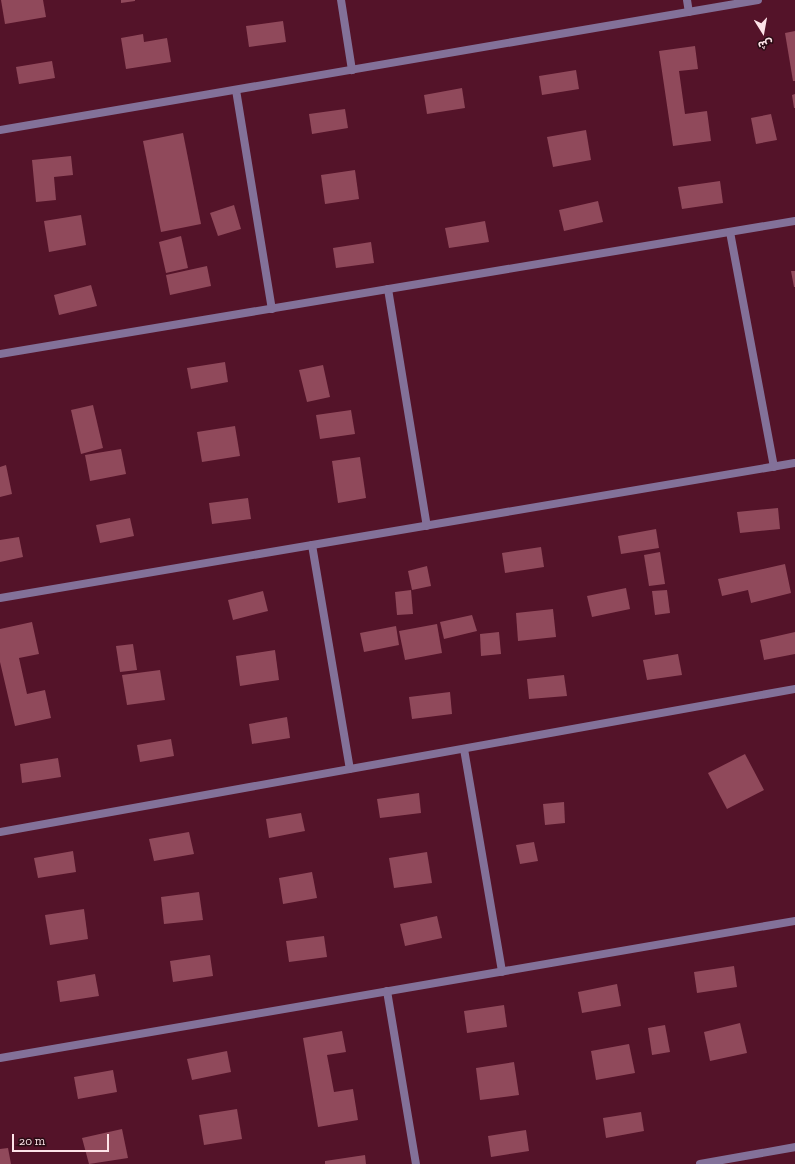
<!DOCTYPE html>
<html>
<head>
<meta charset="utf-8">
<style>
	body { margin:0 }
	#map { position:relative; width:795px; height:1164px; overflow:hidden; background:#541329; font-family:"Zilla Slab","Noto Sans Arabic",serif }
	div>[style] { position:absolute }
	.building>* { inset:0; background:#90495b }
	.minor>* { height:8px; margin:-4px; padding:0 4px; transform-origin:4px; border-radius:4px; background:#837199 }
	span { translate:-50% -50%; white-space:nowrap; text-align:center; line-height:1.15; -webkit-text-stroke:3px #290c14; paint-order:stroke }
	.north { position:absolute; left:743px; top:12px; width:40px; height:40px; -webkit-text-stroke:3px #290c14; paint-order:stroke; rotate:169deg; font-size:11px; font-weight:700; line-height:16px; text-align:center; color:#fde3e8 }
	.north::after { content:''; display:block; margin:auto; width:14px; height:18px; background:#fde3e8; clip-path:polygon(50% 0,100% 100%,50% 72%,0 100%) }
	.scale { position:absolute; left:12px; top:1134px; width:97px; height:18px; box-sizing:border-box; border:2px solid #fde3e8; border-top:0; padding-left:5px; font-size:12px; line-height:14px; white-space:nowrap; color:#fde3e8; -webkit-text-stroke:3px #290c14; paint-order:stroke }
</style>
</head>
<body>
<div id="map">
	<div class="building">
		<div style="clip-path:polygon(1px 0,43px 0,46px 17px,5px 24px)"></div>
		<div style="clip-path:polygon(121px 0,135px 0,135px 1px,121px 3px)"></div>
		<div style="clip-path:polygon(283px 21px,286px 42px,249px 47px,246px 26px)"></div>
		<div style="clip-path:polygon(795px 31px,795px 81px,793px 81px,785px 33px)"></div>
		<div style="clip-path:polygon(143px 34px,144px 42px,167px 38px,171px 62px,126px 69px,121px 38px)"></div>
		<div style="clip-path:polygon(695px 46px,698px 69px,679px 71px,685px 114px,707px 111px,711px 141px,673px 146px,659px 51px)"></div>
		<div style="clip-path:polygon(52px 61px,55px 78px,19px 84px,16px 67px)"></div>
		<div style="clip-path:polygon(576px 70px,579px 89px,542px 95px,539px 76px)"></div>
		<div style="clip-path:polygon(462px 88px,465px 108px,427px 114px,424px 95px)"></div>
		<div style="clip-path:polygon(795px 94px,795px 108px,794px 108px,792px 95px)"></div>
		<div style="clip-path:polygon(345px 109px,348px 128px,312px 134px,309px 114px)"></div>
		<div style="clip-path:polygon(771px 114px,777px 140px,756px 144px,751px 118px)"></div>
		<div style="clip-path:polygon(586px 130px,591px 160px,553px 167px,547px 137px)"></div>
		<div style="clip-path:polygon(183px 133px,201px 224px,161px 232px,143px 141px)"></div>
		<div style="clip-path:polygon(71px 156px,73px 175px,54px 177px,56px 200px,36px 202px,32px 160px)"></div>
		<div style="clip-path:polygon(355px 170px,359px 199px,325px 204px,321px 175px)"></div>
		<div style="clip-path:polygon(720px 181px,723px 203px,682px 209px,678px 187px)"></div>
		<div style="clip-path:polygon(598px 201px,603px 222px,564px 231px,559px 210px)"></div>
		<div style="clip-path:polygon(234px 205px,241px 229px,218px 236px,210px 213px)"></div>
		<div style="clip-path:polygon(81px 215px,86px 245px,49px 252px,44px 221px)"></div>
		<div style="clip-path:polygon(485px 221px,489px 242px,449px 248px,445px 228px)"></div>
		<div style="clip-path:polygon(181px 236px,188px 268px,166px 273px,159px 242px)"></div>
		<div style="clip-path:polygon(371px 242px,374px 263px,336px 268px,333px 248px)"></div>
		<div style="clip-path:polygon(207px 266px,211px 286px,170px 295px,166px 275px)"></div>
		<div style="clip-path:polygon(791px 271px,795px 271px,795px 287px,794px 287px)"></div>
		<div style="clip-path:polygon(91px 285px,97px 306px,59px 315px,54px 295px)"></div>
		<div style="clip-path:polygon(225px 362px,228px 382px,191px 389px,187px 368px)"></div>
		<div style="clip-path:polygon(323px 365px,330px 397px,307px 402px,299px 370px)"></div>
		<div style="clip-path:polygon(93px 405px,103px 448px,81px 454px,71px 410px)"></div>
		<div style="clip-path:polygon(351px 410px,355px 434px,320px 439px,316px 415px)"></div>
		<div style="clip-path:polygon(235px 426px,240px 456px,202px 462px,197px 432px)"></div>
		<div style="clip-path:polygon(121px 449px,126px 474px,90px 481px,85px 455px)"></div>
		<div style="clip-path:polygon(360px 457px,366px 498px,338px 503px,332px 461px)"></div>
		<div style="clip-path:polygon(6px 465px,12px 494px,0 497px,0 467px)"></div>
		<div style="clip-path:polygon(248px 498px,251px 519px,212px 524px,209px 503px)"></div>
		<div style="clip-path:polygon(778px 508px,780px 529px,740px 533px,737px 512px)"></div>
		<div style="clip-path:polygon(130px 518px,134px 536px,100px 543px,96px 525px)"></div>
		<div style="clip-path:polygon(656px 529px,659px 548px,621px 554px,618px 536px)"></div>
		<div style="clip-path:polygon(19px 537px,23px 557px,0 562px,0 540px)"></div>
		<div style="clip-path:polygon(541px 547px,544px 567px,505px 573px,502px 553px)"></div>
		<div style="clip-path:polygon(660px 552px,665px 584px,649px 586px,644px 555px)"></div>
		<div style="clip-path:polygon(785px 564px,791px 593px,751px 603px,748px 590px,722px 596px,718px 579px)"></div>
		<div style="clip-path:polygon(427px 566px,431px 586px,412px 590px,408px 571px)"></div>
		<div style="clip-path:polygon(626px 588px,630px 609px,592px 617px,587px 596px)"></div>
		<div style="clip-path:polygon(411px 590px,413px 614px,397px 615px,395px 592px)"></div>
		<div style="clip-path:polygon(667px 590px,670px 613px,655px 615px,652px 591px)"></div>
		<div style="clip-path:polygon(263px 591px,268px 611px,233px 620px,228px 600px)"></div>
		<div style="clip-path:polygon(553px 609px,556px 637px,518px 641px,516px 613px)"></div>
		<div style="clip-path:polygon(472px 615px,477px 631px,444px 639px,440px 622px)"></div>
		<div style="clip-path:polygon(32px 622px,39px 654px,19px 658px,27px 694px,45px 690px,51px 718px,15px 726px,0 662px,0 629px)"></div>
		<div style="clip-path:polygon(437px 624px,442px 653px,405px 660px,399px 631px)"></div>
		<div style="clip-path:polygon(396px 626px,399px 645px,364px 652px,360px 633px)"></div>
		<div style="clip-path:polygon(499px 632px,501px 654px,481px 656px,480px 634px)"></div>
		<div style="clip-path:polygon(795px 632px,795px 654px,764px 660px,760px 640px)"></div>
		<div style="clip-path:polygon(133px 644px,137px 670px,120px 672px,116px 646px)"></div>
		<div style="clip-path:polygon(275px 650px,279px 680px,240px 686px,236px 656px)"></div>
		<div style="clip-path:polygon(678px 654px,682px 675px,647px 680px,643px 660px)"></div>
		<div style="clip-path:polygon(160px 670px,165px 700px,127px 705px,122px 675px)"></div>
		<div style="clip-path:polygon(564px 675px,567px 696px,529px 699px,527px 679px)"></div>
		<div style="clip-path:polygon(450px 692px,452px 714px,412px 719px,409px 697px)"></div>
		<div style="clip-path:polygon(287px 717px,290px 738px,252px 744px,249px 724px)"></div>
		<div style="clip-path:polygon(171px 739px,174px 756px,140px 762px,137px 745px)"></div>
		<div style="clip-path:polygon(745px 754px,764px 790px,727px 809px,708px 773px)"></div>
		<div style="clip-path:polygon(58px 758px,61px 777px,22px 783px,20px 764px)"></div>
		<div style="clip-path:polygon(419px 793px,421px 813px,380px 818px,377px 799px)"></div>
		<div style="clip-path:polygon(564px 802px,565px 823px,545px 825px,543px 804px)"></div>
		<div style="clip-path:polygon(301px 813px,305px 831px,269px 838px,266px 819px)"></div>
		<div style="clip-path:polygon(189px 832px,194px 854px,154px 861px,149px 839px)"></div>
		<div style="clip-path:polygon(534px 842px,538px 861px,520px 864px,516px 845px)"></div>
		<div style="clip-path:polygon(73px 851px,76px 872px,38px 878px,34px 858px)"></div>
		<div style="clip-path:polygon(427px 852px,432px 883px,394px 888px,389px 858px)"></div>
		<div style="clip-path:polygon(312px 872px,317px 898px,283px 904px,279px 878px)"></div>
		<div style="clip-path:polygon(199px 892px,203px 920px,164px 924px,161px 897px)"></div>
		<div style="clip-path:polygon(84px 909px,88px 939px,50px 945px,45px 915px)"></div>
		<div style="clip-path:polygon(437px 916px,442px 938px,405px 946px,400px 924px)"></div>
		<div style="clip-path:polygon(324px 936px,327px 957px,289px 962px,286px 941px)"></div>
		<div style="clip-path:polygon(210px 955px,213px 976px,173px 982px,170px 961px)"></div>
		<div style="clip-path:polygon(734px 966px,737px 987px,697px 993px,694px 972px)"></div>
		<div style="clip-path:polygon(95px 974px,99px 996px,60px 1002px,57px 981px)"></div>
		<div style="clip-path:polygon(617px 984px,621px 1006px,582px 1013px,578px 992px)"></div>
		<div style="clip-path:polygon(504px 1005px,507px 1027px,467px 1033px,464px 1011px)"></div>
		<div style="clip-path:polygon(740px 1023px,747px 1053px,710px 1061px,704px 1032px)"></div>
		<div style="clip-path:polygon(665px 1025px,670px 1052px,652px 1055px,648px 1028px)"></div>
		<div style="clip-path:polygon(342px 1031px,346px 1052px,327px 1055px,334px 1092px,353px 1089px,358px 1120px,318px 1127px,303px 1038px)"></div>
		<div style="clip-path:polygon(629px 1044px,635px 1073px,596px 1080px,591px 1051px)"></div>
		<div style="clip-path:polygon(227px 1051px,231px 1072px,192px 1080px,187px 1059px)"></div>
		<div style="clip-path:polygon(514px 1062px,519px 1095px,480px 1100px,476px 1068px)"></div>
		<div style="clip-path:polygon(113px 1070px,117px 1092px,78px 1099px,74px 1077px)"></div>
		<div style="clip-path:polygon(237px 1109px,242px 1139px,204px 1145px,199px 1115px)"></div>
		<div style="clip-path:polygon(641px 1112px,644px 1131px,606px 1138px,603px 1118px)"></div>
		<div style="clip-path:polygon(122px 1129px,128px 1158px,89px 1164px,82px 1138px)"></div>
		<div style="clip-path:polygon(526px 1130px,529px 1151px,491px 1157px,488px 1136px)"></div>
		<div style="clip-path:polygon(8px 1148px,11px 1164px,0 1164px,0 1149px)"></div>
		<div style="clip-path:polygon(365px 1155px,366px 1164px,325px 1164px,325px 1161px)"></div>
	</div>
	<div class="minor">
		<div style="left:341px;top:0;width:71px;rotate:81.1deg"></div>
		<div style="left:687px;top:0;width:12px;rotate:81deg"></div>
		<div style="left:236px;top:90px;width:222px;rotate:80.7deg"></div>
		<div style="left:0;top:130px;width:769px;rotate:-9.73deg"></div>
		<div style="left:730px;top:232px;width:239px;rotate:79.4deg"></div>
		<div style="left:388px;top:289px;width:240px;rotate:80.7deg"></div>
		<div style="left:0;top:354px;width:806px;rotate:-9.5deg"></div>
		<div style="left:312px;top:545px;width:227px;rotate:80.4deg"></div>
		<div style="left:0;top:598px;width:806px;rotate:-9.64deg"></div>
		<div style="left:464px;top:749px;width:226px;rotate:80.3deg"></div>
		<div style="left:0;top:832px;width:808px;rotate:-10.2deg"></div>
		<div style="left:387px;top:991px;width:175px;rotate:80.5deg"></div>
		<div style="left:0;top:1058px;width:807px;rotate:-9.78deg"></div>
		<div style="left:700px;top:1164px;width:97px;rotate:-10.1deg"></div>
	</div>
	<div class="north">ش</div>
	<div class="scale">20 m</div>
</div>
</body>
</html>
